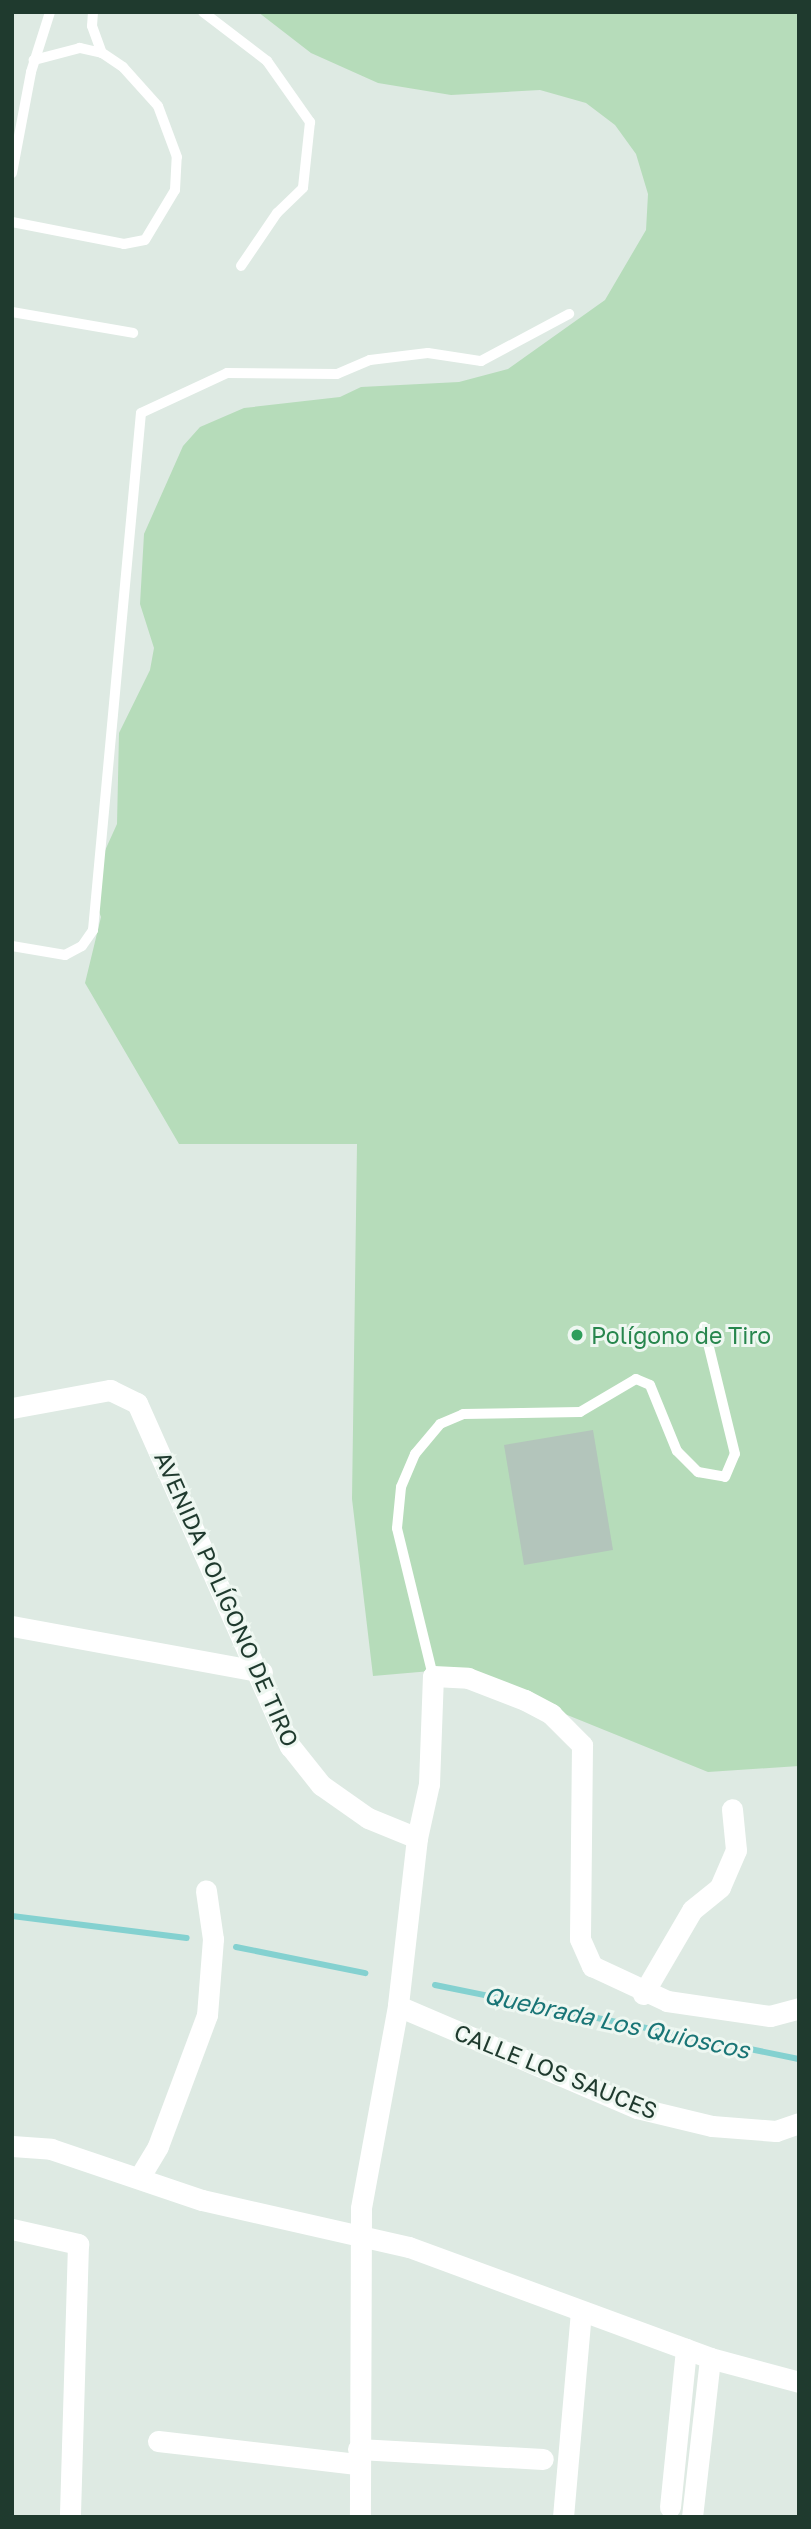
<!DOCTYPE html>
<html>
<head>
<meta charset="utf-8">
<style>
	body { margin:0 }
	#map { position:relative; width:811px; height:2529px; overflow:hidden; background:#deeae3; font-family:"Golos Text",sans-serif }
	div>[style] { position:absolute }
	.green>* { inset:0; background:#b6dcba }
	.stream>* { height:6px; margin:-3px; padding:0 3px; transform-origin:3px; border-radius:3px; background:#84d1d0 }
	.building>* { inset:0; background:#b3c5bb }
	.service>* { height:10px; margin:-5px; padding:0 5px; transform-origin:5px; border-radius:5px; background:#fff }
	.minor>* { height:21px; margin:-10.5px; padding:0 10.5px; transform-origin:10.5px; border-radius:10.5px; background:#fff }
	.dots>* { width:19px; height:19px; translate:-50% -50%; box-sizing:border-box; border:4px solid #eef7f1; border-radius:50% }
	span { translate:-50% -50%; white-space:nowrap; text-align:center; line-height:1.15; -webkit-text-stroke:6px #eef7f1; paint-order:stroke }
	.leisure-label { font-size:23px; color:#27864d }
	.left { translate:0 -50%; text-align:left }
	.street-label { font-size:23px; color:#1f3a2e }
	.water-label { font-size:24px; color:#197576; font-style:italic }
	.frame { position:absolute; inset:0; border:14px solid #1f3a2e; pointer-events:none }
</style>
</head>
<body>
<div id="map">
	<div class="green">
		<div style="clip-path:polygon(258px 12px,799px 12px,799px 1766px,708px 1772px,454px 1669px,373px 1676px,352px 1499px,357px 1144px,179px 1144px,85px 983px,101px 917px,96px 904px,98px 866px,117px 824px,119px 733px,150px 670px,154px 648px,140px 604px,144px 534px,183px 446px,200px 427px,244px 408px,340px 397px,361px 387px,459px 382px,508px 369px,605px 300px,646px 230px,648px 194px,636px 154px,615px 125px,586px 103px,540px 90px,451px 95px,378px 83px,311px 53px)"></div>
	</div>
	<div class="stream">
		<div style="left:12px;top:1916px;width:176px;rotate:7.2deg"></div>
		<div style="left:236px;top:1947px;width:132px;rotate:11.4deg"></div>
		<div style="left:435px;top:1985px;width:371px;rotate:11.5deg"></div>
	</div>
	<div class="building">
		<div style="clip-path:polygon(593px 1430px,613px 1550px,524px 1565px,504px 1445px)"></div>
	</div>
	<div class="service">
		<div style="left:93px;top:12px;width:14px;rotate:94deg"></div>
		<div style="left:92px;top:26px;width:29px;rotate:70deg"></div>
		<div style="left:203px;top:12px;width:81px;rotate:37.4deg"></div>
		<div style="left:267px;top:61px;width:75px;rotate:54.8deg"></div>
		<div style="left:310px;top:122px;width:66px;rotate:96.1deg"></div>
		<div style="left:303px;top:188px;width:36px;rotate:136deg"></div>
		<div style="left:277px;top:213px;width:64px;rotate:124.2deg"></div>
		<div style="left:12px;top:173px;width:103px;rotate:-79.3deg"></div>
		<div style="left:31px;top:72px;width:63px;rotate:-72.4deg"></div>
		<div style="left:12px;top:222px;width:114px;rotate:11.1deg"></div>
		<div style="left:124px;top:244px;width:21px;rotate:-11deg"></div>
		<div style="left:145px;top:240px;width:58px;rotate:-59deg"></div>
		<div style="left:175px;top:190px;width:33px;rotate:-87deg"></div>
		<div style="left:177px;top:157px;width:54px;rotate:-110.4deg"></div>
		<div style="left:158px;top:106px;width:52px;rotate:-131.9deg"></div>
		<div style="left:123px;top:67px;width:25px;rotate:-146deg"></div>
		<div style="left:102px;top:53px;width:23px;rotate:-167deg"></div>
		<div style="left:80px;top:48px;width:48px;rotate:165.4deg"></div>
		<div style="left:12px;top:312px;width:123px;rotate:9.8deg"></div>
		<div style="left:12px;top:946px;width:54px;rotate:9.6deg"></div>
		<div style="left:65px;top:955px;width:19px;rotate:-28deg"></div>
		<div style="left:82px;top:946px;width:19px;rotate:-55deg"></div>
		<div style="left:93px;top:930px;width:519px;rotate:-84.7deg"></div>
		<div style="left:141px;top:413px;width:95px;rotate:-24.9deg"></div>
		<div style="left:227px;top:373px;width:110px;rotate:0.5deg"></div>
		<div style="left:337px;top:374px;width:36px;rotate:-23deg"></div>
		<div style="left:370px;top:360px;width:58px;rotate:-6.9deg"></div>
		<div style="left:428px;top:353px;width:54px;rotate:8.6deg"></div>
		<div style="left:481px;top:361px;width:100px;rotate:-28.1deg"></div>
		<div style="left:433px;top:1676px;width:152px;rotate:-103.7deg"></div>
		<div style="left:397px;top:1528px;width:41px;rotate:-84.4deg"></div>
		<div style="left:401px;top:1487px;width:36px;rotate:-67deg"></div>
		<div style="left:415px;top:1454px;width:39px;rotate:-50deg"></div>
		<div style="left:440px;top:1424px;width:25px;rotate:-23deg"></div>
		<div style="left:463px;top:1414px;width:117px;rotate:-1deg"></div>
		<div style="left:580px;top:1412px;width:65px;rotate:-30.5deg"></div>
		<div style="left:636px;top:1379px;width:15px;rotate:23deg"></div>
		<div style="left:650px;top:1385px;width:71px;rotate:67.8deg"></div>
		<div style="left:677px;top:1451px;width:30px;rotate:45deg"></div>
		<div style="left:698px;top:1472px;width:27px;rotate:10deg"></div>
		<div style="left:725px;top:1477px;width:25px;rotate:-67deg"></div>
		<div style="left:735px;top:1454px;width:131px;rotate:-103.7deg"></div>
	</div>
	<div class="minor">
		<div style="left:12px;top:1408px;width:100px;rotate:-10.4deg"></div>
		<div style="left:110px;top:1390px;width:30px;rotate:26deg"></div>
		<div style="left:137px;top:1403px;width:376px;rotate:66deg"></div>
		<div style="left:290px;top:1746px;width:50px;rotate:51.5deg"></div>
		<div style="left:321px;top:1785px;width:57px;rotate:35.1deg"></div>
		<div style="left:368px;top:1818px;width:53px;rotate:22.2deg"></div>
		<div style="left:417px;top:1838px;width:169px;rotate:96.5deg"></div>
		<div style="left:398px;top:2006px;width:205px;rotate:100.4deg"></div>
		<div style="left:361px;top:2208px;width:309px;rotate:90.2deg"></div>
		<div style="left:12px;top:1626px;width:254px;rotate:10.4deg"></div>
		<div style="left:417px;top:1838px;width:55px;rotate:-77.5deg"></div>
		<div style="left:429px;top:1784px;width:108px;rotate:-87.9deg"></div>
		<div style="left:433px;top:1676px;width:35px;rotate:3deg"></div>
		<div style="left:468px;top:1678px;width:61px;rotate:21.1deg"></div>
		<div style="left:525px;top:1700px;width:30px;rotate:28deg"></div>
		<div style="left:551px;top:1714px;width:44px;rotate:45deg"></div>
		<div style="left:582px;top:1745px;width:194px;rotate:90.6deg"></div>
		<div style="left:580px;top:1939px;width:30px;rotate:66deg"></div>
		<div style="left:592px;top:1966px;width:83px;rotate:25deg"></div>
		<div style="left:667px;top:2001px;width:104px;rotate:8.3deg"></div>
		<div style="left:770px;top:2016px;width:30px;rotate:-15deg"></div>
		<div style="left:643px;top:1994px;width:97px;rotate:-59.7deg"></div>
		<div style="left:692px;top:1910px;width:36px;rotate:-39deg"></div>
		<div style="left:720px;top:1887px;width:40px;rotate:-66.6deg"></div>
		<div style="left:736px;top:1850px;width:41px;rotate:-95.6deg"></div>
		<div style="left:398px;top:2006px;width:260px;rotate:23.1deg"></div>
		<div style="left:637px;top:2108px;width:77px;rotate:13.5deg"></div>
		<div style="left:712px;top:2126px;width:64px;rotate:4.5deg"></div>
		<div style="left:776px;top:2131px;width:24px;rotate:-19deg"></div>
		<div style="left:12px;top:2146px;width:39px;rotate:4deg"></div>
		<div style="left:51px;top:2149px;width:159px;rotate:18.7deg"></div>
		<div style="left:202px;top:2200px;width:212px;rotate:12.8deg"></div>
		<div style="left:409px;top:2247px;width:321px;rotate:20.2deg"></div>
		<div style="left:710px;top:2358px;width:92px;rotate:15.1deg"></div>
		<div style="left:139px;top:2178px;width:37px;rotate:-59deg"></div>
		<div style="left:158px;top:2146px;width:140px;rotate:-69.5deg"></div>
		<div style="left:207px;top:2015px;width:76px;rotate:-85.5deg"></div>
		<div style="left:213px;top:1939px;width:49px;rotate:-98.3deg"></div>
		<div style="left:12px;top:2229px;width:68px;rotate:12.8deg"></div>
		<div style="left:78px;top:2244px;width:273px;rotate:91.7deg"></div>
		<div style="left:158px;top:2441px;width:200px;rotate:6.6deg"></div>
		<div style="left:358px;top:2449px;width:185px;rotate:3.1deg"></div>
		<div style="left:670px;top:2507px;width:159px;rotate:-84.2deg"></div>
		<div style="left:563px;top:2517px;width:205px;rotate:-85deg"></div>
		<div style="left:692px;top:2517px;width:160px;rotate:-83.5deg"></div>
	</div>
	<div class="dots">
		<div style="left:577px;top:1335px;background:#2e9e5b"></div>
	</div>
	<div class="leisure-label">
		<span class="left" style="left:591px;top:1335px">Polígono de Tiro</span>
	</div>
	<div class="street-label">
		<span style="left:227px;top:1599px;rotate:66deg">AVENIDA POLÍGONO DE TIRO</span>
		<span style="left:556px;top:2071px;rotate:22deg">CALLE LOS SAUCES</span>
	</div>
	<div class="water-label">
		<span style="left:617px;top:2022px;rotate:12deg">Quebrada Los Quioscos</span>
	</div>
	<div class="frame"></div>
</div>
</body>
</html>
